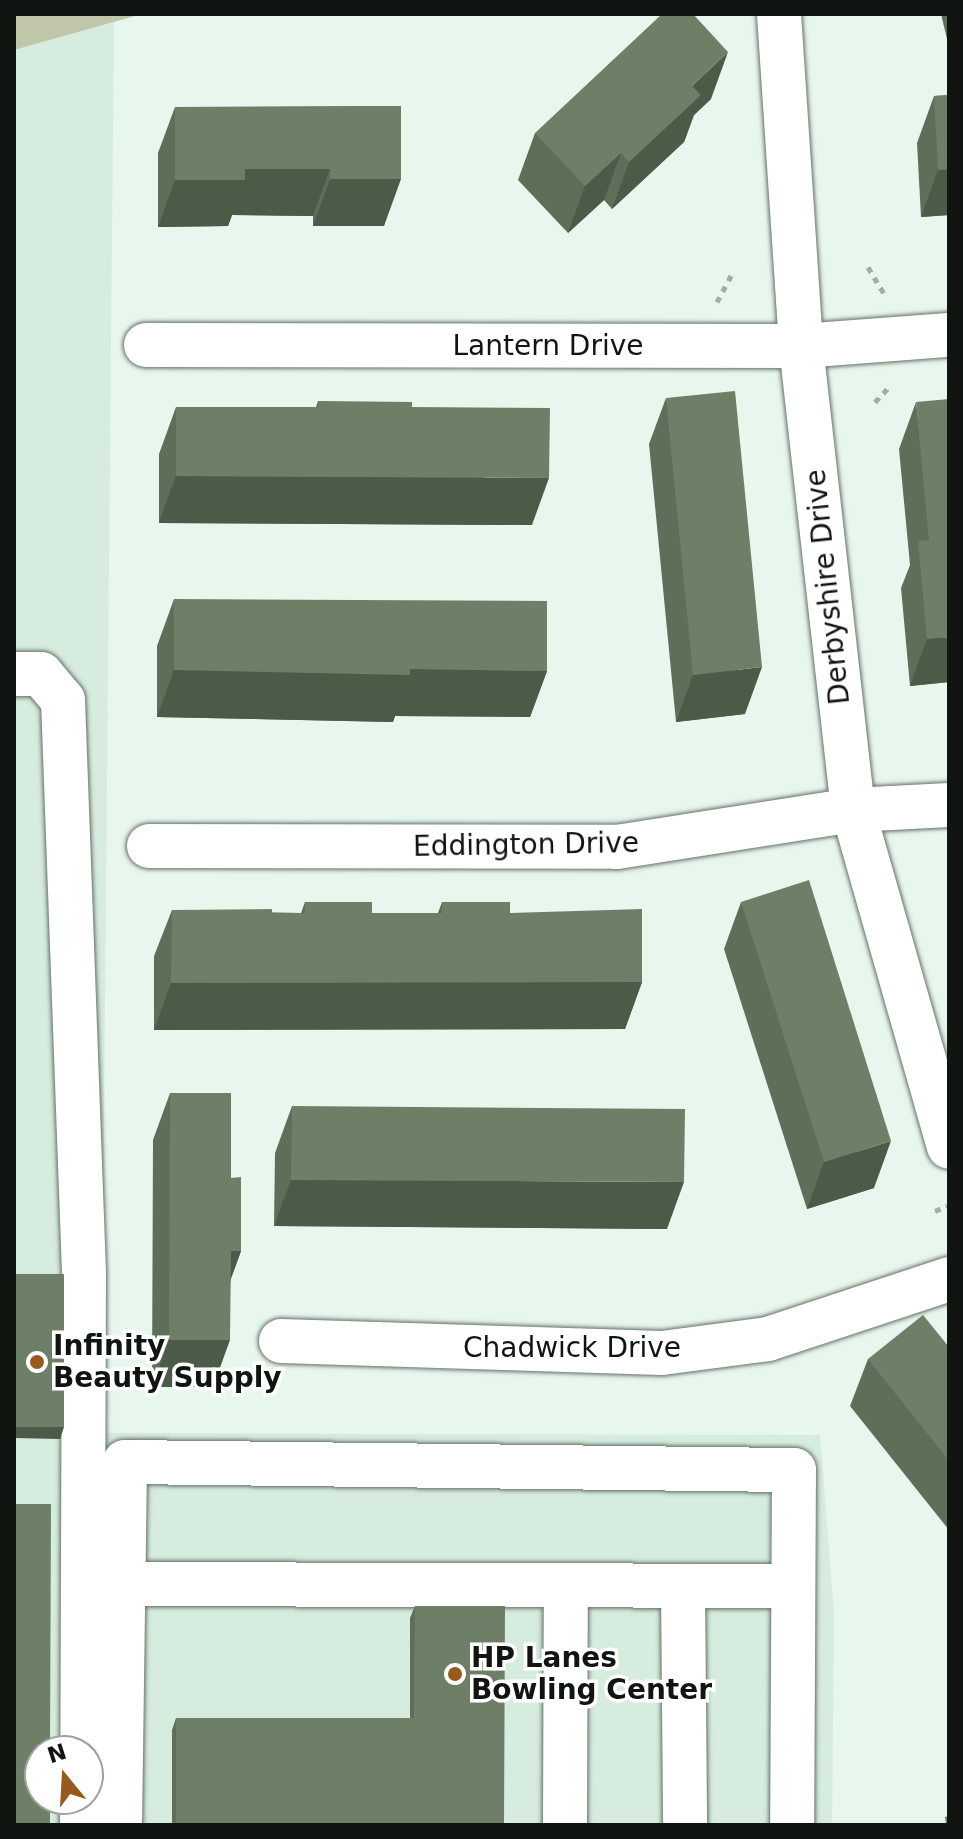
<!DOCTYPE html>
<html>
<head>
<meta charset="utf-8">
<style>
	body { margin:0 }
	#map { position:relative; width:963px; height:1839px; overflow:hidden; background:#e8f7ed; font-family:"DejaVu Sans",sans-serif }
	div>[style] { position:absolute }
	.built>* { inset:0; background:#d6ecde }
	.green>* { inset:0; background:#bfc6a9 }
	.path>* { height:5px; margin-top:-2.5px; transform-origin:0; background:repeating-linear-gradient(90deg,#a1ada5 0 6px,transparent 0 12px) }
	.roads { filter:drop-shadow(0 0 2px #657269) drop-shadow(0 0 2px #657269) }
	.minor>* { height:44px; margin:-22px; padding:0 22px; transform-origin:22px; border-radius:22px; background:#fff }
	.wall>* { inset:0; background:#5e6e59 }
	.shaded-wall>* { inset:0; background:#4c5a48 }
	.building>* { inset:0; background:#6d8067 }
	.dots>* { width:22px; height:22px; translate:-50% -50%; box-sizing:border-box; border:4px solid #fff; border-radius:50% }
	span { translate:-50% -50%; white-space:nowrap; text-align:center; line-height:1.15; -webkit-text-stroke:7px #fff; paint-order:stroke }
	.street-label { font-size:28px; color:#101512 }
	.poi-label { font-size:28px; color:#101512; font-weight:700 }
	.left { translate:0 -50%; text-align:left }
	.frame { position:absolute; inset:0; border:16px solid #101512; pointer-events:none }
	.north { position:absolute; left:24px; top:1735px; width:80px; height:80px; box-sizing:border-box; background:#fff; border:2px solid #9fa1a0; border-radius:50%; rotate:342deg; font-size:22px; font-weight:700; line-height:32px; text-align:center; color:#101512 }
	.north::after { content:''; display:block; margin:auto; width:28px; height:36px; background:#975a1d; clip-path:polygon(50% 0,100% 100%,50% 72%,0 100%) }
</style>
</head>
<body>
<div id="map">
	<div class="built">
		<div style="clip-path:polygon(evenodd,114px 22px,101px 1433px,820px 1435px,834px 1613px,832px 1825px,14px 1825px,14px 50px,114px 22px,40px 1751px,88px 1751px,88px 1799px,40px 1799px,40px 1751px)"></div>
	</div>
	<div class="green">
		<div style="clip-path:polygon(14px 14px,142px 14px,14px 50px)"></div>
	</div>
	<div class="path">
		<div style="left:868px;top:267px;width:33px;rotate:59deg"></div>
		<div style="left:717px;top:302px;width:34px;rotate:-62deg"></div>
		<div style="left:875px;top:402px;width:22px;rotate:-47deg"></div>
		<div style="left:935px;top:1211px;width:13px;rotate:-23deg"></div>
	</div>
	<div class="roads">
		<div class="minor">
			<div style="left:779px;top:14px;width:333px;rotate:86.2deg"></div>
			<div style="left:801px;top:346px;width:467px;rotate:83.6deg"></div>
			<div style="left:853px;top:810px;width:350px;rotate:74.1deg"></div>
			<div style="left:146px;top:345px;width:655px;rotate:0.09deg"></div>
			<div style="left:801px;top:346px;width:148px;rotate:-4.3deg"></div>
			<div style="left:14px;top:674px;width:27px"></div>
			<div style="left:41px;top:674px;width:34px;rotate:50deg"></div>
			<div style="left:63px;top:700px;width:573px;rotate:87.9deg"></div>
			<div style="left:84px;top:1273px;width:478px;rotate:90.2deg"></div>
			<div style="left:149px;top:846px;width:468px;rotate:0.1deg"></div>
			<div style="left:617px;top:847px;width:239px;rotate:-8.9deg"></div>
			<div style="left:853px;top:810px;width:96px;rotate:-3deg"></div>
			<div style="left:281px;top:1341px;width:381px;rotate:1.8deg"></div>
			<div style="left:662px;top:1353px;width:107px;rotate:-7.5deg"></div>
			<div style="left:768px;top:1339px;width:191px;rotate:-18.3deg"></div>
			<div style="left:123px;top:1584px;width:670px;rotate:0.17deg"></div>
			<div style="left:683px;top:1586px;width:239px;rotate:89.5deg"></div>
			<div style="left:82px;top:1825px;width:26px;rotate:-90deg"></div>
			<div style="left:120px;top:1825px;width:363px;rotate:-89.2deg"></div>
			<div style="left:125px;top:1462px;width:669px;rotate:0.69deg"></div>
			<div style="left:794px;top:1470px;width:355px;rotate:90.3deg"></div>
			<div style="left:565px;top:1825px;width:240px;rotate:-89.8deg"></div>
		</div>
	</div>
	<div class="wall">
		<div style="clip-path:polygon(941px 14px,949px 14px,949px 38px,947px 39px)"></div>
		<div style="clip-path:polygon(949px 95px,949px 215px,921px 217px,917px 143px,934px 96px)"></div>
		<div style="clip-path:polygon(711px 99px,694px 115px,684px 142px,612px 209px,604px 200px,568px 233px,518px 180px,535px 133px)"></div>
		<div style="clip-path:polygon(401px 106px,384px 226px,313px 226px,313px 216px,232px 215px,228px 226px,158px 227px,158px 153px,175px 107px)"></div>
		<div style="clip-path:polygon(666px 398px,745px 714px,676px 722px,649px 444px)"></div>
		<div style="clip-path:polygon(318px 401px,412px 407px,532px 525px,159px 523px,159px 454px,176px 407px,316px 407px)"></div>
		<div style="clip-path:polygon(916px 402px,949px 682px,910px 686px,901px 588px,910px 565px,899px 449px)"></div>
		<div style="clip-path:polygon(174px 599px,547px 671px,530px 717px,395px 716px,393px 722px,157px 717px,157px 646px)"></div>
		<div style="clip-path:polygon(305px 902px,372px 913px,438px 913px,442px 902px,510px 913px,642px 982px,625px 1029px,154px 1030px,154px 956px,172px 910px,301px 913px)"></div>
		<div style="clip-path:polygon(741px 902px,874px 1188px,807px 1209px,724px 949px)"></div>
		<div style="clip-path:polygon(170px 1093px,231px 1178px,241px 1251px,231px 1278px,213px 1387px,152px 1387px,153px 1140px)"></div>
		<div style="clip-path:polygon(292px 1106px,667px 1229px,274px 1226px,275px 1153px)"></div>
		<div style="clip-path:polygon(949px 1347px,949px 1530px,850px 1406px,868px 1359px)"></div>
		<div style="clip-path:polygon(415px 1606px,504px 1825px,172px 1825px,172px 1730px,176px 1718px,410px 1718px,410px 1618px)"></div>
	</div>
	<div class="shaded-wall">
		<div style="clip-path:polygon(728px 52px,711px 99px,694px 115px,684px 142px,612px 209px,629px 162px,692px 86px)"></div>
		<div style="clip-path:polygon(621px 153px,604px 200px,568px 233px,585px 186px)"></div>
		<div style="clip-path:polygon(245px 169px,330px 169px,313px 216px,232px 215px,228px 226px,158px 227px,175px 180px)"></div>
		<div style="clip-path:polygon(949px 169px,949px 215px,921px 217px,938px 170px)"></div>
		<div style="clip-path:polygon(330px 179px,401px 179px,384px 226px,313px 226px)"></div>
		<div style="clip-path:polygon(176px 476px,549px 478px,532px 525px,159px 523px)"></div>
		<div style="clip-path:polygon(949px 637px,949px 682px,910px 686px,927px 639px)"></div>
		<div style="clip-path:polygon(762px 667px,745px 714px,676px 722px,693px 675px)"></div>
		<div style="clip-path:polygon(410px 669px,547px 671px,530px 717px,395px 716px,393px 722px,157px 717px,174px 670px)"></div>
		<div style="clip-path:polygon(642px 982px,625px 1029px,154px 1030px,171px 983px)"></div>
		<div style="clip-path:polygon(891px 1141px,874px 1188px,807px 1209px,824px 1162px)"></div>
		<div style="clip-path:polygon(291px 1180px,684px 1182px,667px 1229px,274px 1226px)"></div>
		<div style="clip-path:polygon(231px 1251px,241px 1251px,224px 1298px)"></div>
		<div style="clip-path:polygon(169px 1340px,230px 1340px,213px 1387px,152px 1387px)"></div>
		<div style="clip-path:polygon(14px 1427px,64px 1427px,60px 1439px,14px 1438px)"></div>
	</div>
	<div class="building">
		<div style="clip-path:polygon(662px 14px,693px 14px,728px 52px,692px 86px,701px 95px,629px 162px,621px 153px,585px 186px,535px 133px)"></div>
		<div style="clip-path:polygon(949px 95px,949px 169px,938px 170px,934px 96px)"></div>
		<div style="clip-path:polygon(401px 106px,401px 179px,330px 179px,330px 169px,245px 169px,245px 180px,175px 180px,175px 107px)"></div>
		<div style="clip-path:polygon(735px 391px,762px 667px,693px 675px,666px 398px)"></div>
		<div style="clip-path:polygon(949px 399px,949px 637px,927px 639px,918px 541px,929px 540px,916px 402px)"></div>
		<div style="clip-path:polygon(318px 401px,412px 402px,412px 407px,550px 408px,549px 478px,176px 476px,176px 407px,319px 407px)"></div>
		<div style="clip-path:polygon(174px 599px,547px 601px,547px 671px,410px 669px,410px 675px,174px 670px)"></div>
		<div style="clip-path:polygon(809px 880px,891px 1141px,824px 1162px,741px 902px)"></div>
		<div style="clip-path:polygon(305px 902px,372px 902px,372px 913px,442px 913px,442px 902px,510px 902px,510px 913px,642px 909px,642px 982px,171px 983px,172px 910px,272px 909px,272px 913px,305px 913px)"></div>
		<div style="clip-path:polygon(170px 1093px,231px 1093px,231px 1178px,241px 1177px,241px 1251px,231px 1251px,230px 1340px,169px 1340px)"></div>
		<div style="clip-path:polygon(292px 1106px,685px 1109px,684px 1182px,291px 1180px)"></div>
		<div style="clip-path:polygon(14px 1274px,64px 1274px,64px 1427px,14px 1427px)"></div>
		<div style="clip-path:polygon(923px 1315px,949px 1347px,949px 1461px,868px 1359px)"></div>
		<div style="clip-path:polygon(14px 1504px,51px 1504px,50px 1751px,40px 1751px,40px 1799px,50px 1799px,50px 1825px,14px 1825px)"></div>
		<div style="clip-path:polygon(415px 1606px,505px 1606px,504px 1825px,176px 1825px,176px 1718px,414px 1718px)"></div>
		<div style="clip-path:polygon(949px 1816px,949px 1825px,946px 1825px,945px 1817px)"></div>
	</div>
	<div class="dots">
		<div style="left:37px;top:1362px;background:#975a1d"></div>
		<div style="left:455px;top:1674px;background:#975a1d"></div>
	</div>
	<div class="street-label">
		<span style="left:548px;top:346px">Lantern Drive</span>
		<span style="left:828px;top:587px;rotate:-96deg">Derbyshire Drive</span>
		<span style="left:526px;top:845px;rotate:-1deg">Eddington Drive</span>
		<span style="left:572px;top:1348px">Chadwick Drive</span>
	</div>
	<div class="poi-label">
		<span class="left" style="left:53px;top:1362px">Infinity<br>Beauty Supply</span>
		<span class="left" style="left:471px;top:1674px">HP Lanes<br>Bowling Center</span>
	</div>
	<div class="frame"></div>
	<div class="north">N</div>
</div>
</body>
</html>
